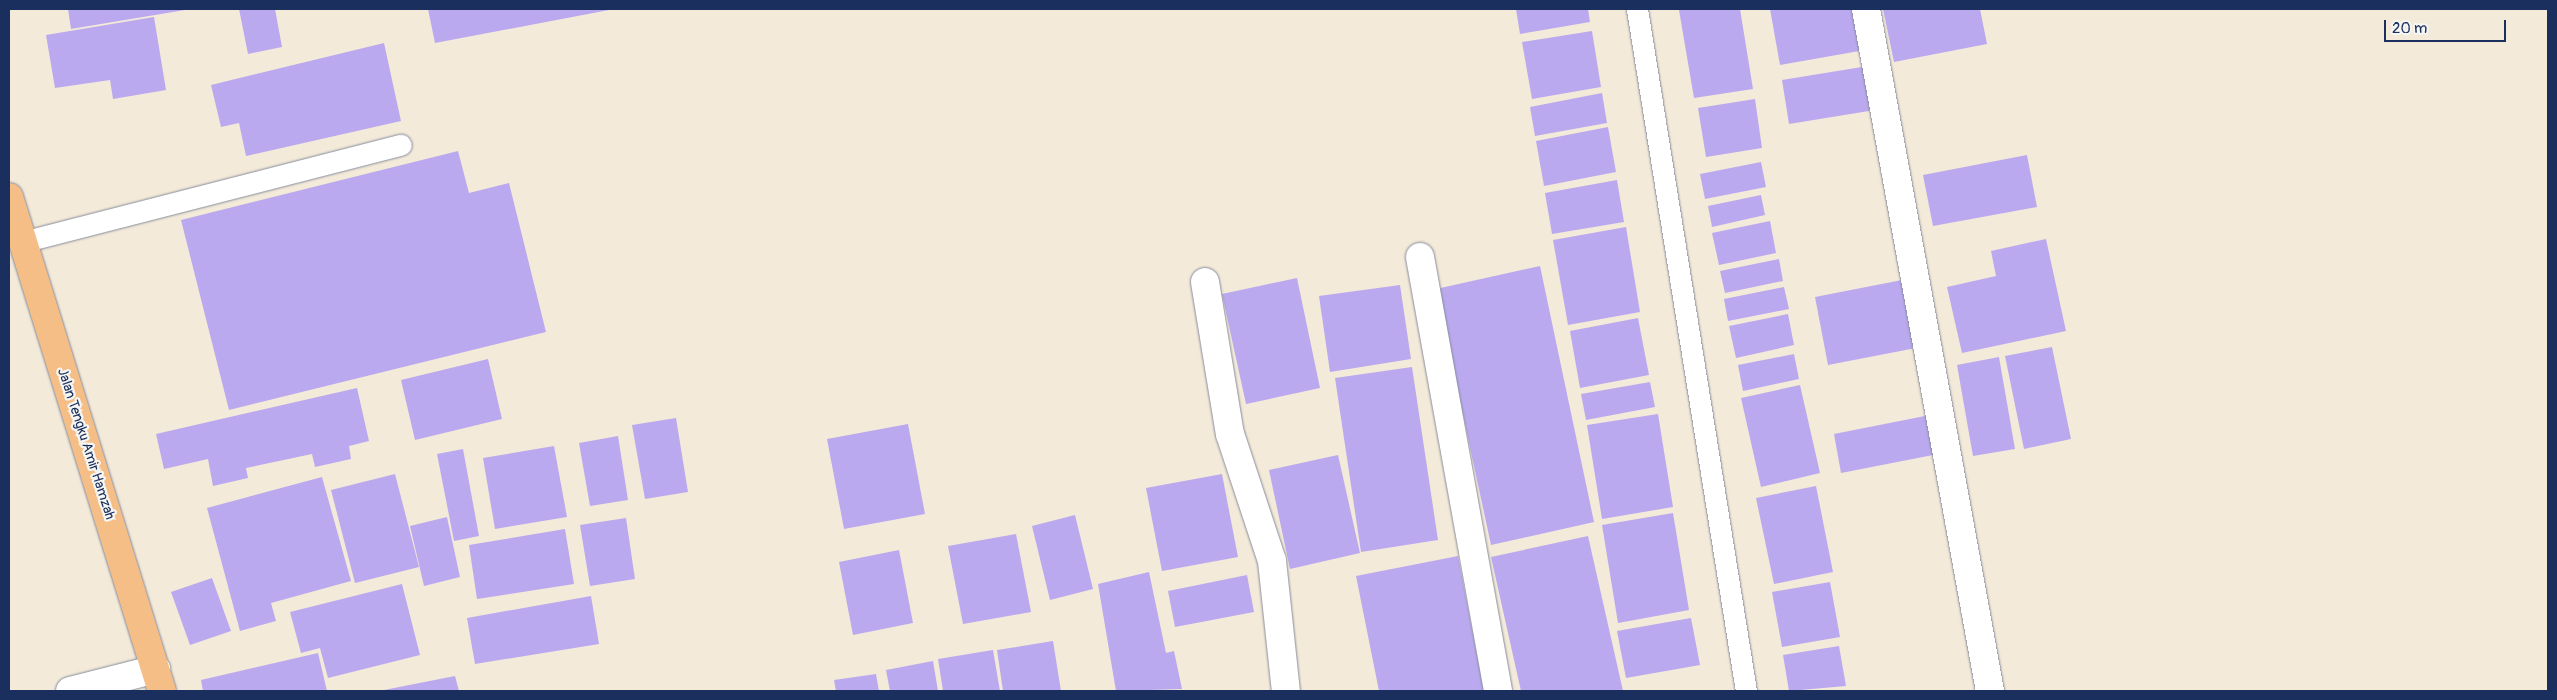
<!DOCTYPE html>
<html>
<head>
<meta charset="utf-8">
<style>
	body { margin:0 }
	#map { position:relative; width:2557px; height:700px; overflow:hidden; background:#f3ead9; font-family:Pangolin,sans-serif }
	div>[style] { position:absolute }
	.building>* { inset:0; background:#baa9ef }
	.roads { filter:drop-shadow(0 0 1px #878c9c) drop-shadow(0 0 1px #878c9c) }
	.service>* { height:21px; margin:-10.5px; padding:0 10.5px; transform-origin:10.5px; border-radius:10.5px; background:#fff }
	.minor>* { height:28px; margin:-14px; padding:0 14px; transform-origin:14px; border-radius:14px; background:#fff }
	.trunk>* { height:28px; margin:-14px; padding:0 14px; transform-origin:14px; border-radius:14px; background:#f6be87 }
	span { translate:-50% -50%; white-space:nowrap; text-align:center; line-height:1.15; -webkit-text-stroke:4.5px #f6f6f2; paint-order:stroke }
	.street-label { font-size:14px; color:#1b2f5e }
	.frame { position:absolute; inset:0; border:10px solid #1b2f5e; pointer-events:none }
	.scale { position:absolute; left:2384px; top:20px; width:122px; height:22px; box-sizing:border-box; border:2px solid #1b2f5e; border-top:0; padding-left:6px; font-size:15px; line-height:18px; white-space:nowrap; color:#1b2f5e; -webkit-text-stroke:4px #f6f6f2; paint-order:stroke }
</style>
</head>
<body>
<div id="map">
	<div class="building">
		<div style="clip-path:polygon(68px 9px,185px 9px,185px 10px,71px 29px)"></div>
		<div style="clip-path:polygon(239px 9px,275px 9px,282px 47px,248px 54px)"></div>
		<div style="clip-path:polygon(428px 9px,609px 9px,609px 10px,435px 43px)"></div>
		<div style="clip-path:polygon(1516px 9px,1588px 9px,1590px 22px,1520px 34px)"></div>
		<div style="clip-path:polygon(1740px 9px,1753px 89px,1694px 98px,1679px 10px)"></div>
		<div style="clip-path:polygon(1770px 9px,1858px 9px,1865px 50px,1780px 65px)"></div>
		<div style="clip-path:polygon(1883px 9px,1980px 9px,1987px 44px,1894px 62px)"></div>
		<div style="clip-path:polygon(154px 17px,166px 90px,113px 99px,110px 80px,55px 88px,46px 35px)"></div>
		<div style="clip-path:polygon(1592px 31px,1601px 87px,1532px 99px,1522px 42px)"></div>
		<div style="clip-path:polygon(384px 43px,401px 121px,246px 156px,239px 123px,221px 127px,211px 85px)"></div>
		<div style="clip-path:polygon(1868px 66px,1875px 110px,1789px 124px,1782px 80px)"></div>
		<div style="clip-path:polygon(1602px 93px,1607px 123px,1535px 136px,1530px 107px)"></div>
		<div style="clip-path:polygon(1755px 99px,1762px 148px,1706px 157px,1698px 108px)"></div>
		<div style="clip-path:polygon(1608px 127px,1616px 172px,1544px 186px,1536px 141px)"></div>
		<div style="clip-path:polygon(458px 151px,469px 193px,509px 183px,546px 332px,229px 410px,181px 220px)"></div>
		<div style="clip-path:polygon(2027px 155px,2037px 207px,1933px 226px,1923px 175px)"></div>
		<div style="clip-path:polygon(1761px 162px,1766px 187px,1705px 199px,1700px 174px)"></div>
		<div style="clip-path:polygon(1617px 180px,1624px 222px,1552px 234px,1545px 193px)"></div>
		<div style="clip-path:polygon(1761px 195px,1765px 215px,1712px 227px,1708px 206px)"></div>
		<div style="clip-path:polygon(1770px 221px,1776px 253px,1719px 265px,1712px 233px)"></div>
		<div style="clip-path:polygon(1626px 227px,1640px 312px,1568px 325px,1553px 240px)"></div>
		<div style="clip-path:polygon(2046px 239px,2066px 331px,1962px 353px,1947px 287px,1996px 276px,1991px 251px)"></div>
		<div style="clip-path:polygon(1779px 259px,1783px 281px,1725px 293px,1720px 271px)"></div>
		<div style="clip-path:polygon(1540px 266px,1594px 522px,1491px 545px,1436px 289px)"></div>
		<div style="clip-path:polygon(1297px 278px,1320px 388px,1246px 404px,1222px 294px)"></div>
		<div style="clip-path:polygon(1902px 280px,1916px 348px,1828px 365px,1815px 297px)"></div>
		<div style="clip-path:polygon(1400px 285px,1411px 359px,1330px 372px,1319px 296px)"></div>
		<div style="clip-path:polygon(1784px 287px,1789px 309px,1728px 321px,1724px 299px)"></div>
		<div style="clip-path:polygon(1788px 314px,1794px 345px,1736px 358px,1729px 326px)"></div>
		<div style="clip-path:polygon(1638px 318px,1649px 375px,1580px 388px,1570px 331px)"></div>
		<div style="clip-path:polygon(2052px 347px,2071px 439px,2024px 449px,2005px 356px)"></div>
		<div style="clip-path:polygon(1794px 354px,1799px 379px,1743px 391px,1738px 365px)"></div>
		<div style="clip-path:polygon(1999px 357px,2015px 449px,1973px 456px,1957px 365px)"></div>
		<div style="clip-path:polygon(488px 359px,502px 419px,415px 440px,401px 380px)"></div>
		<div style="clip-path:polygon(1412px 367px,1438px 540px,1361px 552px,1335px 378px)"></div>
		<div style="clip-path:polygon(1650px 382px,1655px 407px,1586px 420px,1581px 394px)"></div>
		<div style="clip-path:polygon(1800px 385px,1820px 473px,1761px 487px,1741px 398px)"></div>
		<div style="clip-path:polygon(357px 388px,369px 441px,349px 446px,351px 459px,315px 467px,312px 454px,246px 468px,248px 478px,213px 486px,208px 459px,164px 469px,156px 434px)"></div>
		<div style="clip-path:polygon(1658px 414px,1673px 507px,1602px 519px,1587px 425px)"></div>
		<div style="clip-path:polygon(1930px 415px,1938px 454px,1841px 473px,1834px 434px)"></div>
		<div style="clip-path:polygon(676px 418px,688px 492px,645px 499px,632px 425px)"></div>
		<div style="clip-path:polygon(908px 424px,925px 514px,844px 529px,827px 439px)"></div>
		<div style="clip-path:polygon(618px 436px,628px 500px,590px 506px,579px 443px)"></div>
		<div style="clip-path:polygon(554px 446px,567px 517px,495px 529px,483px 458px)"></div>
		<div style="clip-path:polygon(463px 449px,479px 536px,454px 541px,437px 454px)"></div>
		<div style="clip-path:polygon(1338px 455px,1360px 553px,1290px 569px,1269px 470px)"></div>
		<div style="clip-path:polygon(395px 474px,419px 567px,355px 583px,331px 490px)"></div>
		<div style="clip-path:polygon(1222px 474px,1238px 557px,1162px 571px,1146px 488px)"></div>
		<div style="clip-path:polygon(322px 477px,351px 581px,271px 603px,276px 621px,240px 631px,207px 508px)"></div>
		<div style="clip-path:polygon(1816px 486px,1833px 572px,1774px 584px,1756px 498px)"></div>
		<div style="clip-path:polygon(1673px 513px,1689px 610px,1618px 623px,1602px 525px)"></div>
		<div style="clip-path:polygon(1075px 515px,1093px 589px,1050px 600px,1032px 526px)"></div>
		<div style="clip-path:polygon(447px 517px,460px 577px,424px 586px,410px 526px)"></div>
		<div style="clip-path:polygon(626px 518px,635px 579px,590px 586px,580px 525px)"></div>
		<div style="clip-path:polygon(565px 529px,574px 584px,477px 599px,469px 545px)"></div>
		<div style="clip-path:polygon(1016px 534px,1031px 612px,963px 624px,948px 546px)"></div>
		<div style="clip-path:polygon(1588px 536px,1623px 691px,1521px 691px,1491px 557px)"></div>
		<div style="clip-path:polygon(899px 550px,913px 623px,853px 635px,839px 562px)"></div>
		<div style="clip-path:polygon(1458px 556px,1484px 691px,1379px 691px,1356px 576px)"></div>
		<div style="clip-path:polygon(1149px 572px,1166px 653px,1174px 651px,1182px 689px,1116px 691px,1098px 584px)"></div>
		<div style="clip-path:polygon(1247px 575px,1254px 612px,1175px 627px,1168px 591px)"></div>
		<div style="clip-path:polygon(212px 578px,231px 631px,190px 645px,171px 592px)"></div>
		<div style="clip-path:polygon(1830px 582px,1840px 637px,1782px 647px,1772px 592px)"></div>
		<div style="clip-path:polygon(402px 584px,420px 655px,328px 678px,320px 648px,301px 653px,290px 612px)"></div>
		<div style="clip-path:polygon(591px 596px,599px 644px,475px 664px,467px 618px)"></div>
		<div style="clip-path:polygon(1691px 618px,1700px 665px,1626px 678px,1617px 631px)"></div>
		<div style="clip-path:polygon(1053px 641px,1061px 691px,1003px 691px,997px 650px)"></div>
		<div style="clip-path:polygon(1839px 646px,1846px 686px,1789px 691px,1783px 655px)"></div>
		<div style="clip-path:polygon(993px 650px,1000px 691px,943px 691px,938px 659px)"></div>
		<div style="clip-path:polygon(318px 653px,327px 691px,203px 691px,201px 680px)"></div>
		<div style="clip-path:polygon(933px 661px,938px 691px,890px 691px,886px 670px)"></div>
		<div style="clip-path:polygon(876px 674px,879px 691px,836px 691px,834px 680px)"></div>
		<div style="clip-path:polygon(455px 676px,459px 691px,384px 691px,384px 690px)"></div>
	</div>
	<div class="roads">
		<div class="service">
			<div style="left:1637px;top:9px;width:691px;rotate:80.92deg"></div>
			<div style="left:22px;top:242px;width:391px;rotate:-14.4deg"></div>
		</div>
		<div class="minor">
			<div style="left:1866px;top:9px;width:693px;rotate:79.7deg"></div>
			<div style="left:1420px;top:257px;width:441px;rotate:79.8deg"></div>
			<div style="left:1205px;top:282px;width:154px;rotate:80.7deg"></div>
			<div style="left:1230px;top:434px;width:134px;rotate:71.7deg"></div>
			<div style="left:1272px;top:561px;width:131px;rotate:83.9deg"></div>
			<div style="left:70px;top:691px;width:89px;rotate:-14.3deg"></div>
		</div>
		<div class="trunk">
			<div style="left:9px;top:197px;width:517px;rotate:72.79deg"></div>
		</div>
	</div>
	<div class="street-label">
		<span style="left:86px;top:444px;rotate:72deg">Jalan Tengku Amir Hamzah</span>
	</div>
	<div class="frame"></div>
	<div class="scale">20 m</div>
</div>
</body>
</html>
